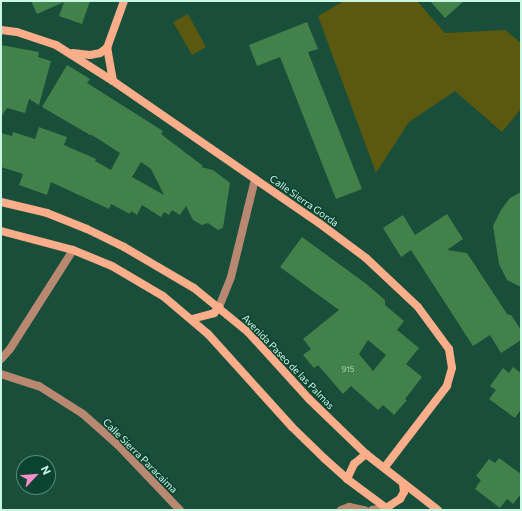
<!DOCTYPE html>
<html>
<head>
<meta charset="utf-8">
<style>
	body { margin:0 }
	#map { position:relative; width:522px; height:511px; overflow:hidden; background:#194e3b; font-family:Commissioner,sans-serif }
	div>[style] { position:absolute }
	.green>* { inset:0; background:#5b580f }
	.building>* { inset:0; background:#43814a }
	.street>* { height:8px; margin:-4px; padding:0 4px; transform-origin:4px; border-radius:4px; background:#b98871 }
	.secondary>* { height:8px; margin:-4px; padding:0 4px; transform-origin:4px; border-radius:4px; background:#fbae89 }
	span { translate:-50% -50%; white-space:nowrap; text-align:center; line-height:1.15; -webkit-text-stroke:3px #0b4331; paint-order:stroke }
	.number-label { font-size:8px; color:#a8dabd }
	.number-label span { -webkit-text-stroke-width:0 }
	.street-label { font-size:10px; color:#caf7e3 }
	.frame { position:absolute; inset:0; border:2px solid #caf7e3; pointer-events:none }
	.north { position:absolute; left:16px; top:455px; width:40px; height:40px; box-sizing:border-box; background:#0b4331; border:1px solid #578b78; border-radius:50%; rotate:64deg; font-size:11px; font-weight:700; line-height:16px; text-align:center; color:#caf7e3 }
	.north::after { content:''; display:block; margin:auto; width:14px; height:18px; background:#f98fca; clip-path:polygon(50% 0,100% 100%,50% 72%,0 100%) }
</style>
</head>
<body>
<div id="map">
	<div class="green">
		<div style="clip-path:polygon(344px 1px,417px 1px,445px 33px,505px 30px,521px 43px,521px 109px,502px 132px,455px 91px,409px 122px,376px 173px,318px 16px)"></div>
		<div style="clip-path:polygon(188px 14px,206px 47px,192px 55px,173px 22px)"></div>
	</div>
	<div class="building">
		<div style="clip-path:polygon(31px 1px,90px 1px,82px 24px,59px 16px,64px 2px,37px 14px)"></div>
		<div style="clip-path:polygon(430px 1px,464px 1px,445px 18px)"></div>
		<div style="clip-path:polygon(307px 22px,318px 49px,308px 52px,362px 189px,336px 199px,280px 57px,257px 66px,249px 45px)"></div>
		<div style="clip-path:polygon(1px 45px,39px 52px,38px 57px,51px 61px,39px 105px,29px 99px,25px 113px,7px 108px,1px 117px)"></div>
		<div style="clip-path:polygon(evenodd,67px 65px,90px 79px,87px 83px,163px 131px,161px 134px,203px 166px,201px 167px,213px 170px,230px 183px,223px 228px,218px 230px,208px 223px,202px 225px,193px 220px,186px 206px,180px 215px,172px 210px,169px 215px,164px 212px,161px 217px,142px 205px,137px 215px,131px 211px,130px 214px,111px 204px,109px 209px,51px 182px,47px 195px,19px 185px,23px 174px,1px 167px,1px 133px,12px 136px,13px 132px,35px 139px,39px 127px,67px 137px,64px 145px,96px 159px,95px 161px,111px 170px,120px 153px,92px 135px,90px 135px,42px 107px,67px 65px,141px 162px,151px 169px,164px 195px,132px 177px,141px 162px)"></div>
		<div style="clip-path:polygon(521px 192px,521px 287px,507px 280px,499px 264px,493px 226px,501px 210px,510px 198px)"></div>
		<div style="clip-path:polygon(447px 214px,463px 239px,447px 250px,467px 253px,507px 314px,511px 315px,521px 330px,521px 340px,501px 353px,490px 335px,473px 346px,411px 250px,401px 257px,383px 228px,403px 215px,415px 235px)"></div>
		<div style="clip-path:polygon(evenodd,302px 237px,365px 283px,385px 300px,385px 305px,404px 321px,397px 330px,419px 348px,406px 364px,422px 377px,405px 399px,407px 400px,394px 415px,383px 405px,378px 410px,351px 386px,343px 394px,318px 365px,314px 368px,303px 355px,311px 349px,303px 339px,339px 310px,280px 267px,302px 237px,368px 340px,386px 355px,373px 371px,359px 354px,368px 340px)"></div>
		<div style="clip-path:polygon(513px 367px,521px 373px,521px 409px,515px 418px,489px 399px,496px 390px,490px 386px,503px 368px,509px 373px)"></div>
		<div style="clip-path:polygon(499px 458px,521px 474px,521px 494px,513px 504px,507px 499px,500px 508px,475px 489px,481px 480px,476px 476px,489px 459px,495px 463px)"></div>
	</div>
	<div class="street">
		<div style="left:219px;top:307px;width:32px;rotate:-68deg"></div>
		<div style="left:231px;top:277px;width:101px;rotate:-76.2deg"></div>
		<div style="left:1px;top:359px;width:13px;rotate:-48deg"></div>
		<div style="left:10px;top:349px;width:117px;rotate:-57.5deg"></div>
		<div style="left:1px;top:374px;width:40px;rotate:18deg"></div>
		<div style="left:39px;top:386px;width:52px;rotate:32.5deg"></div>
		<div style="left:83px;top:414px;width:47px;rotate:41.5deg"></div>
		<div style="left:118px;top:445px;width:90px;rotate:46.4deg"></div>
		<div style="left:341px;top:510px;width:9px;rotate:-21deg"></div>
		<div style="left:349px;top:507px;width:16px;rotate:11deg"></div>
		<div style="left:372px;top:510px;width:14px;rotate:-8deg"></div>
	</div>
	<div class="secondary">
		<div style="left:1px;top:30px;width:16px;rotate:7deg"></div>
		<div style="left:17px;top:32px;width:41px;rotate:18.4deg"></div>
		<div style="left:56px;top:45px;width:67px;rotate:32.3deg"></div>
		<div style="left:113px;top:81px;width:250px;rotate:34.6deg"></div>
		<div style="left:319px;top:223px;width:59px;rotate:36.7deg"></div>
		<div style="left:366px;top:258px;width:71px;rotate:43.3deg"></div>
		<div style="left:418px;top:307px;width:52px;rotate:53.6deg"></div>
		<div style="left:449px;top:349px;width:19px;rotate:81deg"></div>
		<div style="left:452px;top:368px;width:19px;rotate:106deg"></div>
		<div style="left:447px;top:386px;width:103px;rotate:127.5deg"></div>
		<div style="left:73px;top:53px;width:17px;rotate:7deg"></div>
		<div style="left:90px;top:55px;width:10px;rotate:-11deg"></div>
		<div style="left:100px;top:53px;width:9px;rotate:-36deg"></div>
		<div style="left:113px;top:81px;width:34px;rotate:-100deg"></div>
		<div style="left:107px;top:48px;width:50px;rotate:-70.1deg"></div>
		<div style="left:1px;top:202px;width:47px;rotate:13.4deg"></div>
		<div style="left:47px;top:213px;width:43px;rotate:21.8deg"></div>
		<div style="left:87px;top:229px;width:41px;rotate:25.9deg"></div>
		<div style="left:124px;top:247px;width:81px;rotate:30.4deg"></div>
		<div style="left:194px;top:288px;width:70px;rotate:39.2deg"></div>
		<div style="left:248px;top:332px;width:91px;rotate:47.7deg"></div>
		<div style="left:309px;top:399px;width:79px;rotate:44deg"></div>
		<div style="left:366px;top:454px;width:91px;rotate:37.9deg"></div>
		<div style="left:1px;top:231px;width:74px;rotate:14.8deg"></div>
		<div style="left:73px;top:250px;width:42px;rotate:22.3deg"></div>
		<div style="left:112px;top:266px;width:59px;rotate:30.5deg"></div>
		<div style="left:163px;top:296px;width:59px;rotate:40.2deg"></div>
		<div style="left:208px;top:334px;width:125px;rotate:47.9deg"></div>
		<div style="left:292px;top:427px;width:46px;rotate:44.1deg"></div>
		<div style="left:325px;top:459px;width:30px;rotate:42deg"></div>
		<div style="left:347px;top:479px;width:52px;rotate:36.4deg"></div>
		<div style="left:192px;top:319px;width:23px;rotate:-15deg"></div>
		<div style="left:214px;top:313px;width:8px;rotate:-50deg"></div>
		<div style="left:347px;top:479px;width:17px;rotate:-65deg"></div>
		<div style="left:354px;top:464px;width:16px;rotate:-40deg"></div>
		<div style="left:386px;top:508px;width:17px;rotate:-33deg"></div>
		<div style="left:400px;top:499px;width:8px;rotate:-60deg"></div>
		<div style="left:404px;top:492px;width:8px;rotate:-97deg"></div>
	</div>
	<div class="number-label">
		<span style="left:348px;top:370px">915</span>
	</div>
	<div class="street-label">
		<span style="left:304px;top:201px;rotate:35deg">Calle Sierra Gorda</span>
		<span style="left:288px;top:362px;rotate:46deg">Avenida Paseo de las Palmas</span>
		<span style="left:140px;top:456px;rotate:45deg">Calle Sierra Paracaima</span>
	</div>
	<div class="frame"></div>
	<div class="north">N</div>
</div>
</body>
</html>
